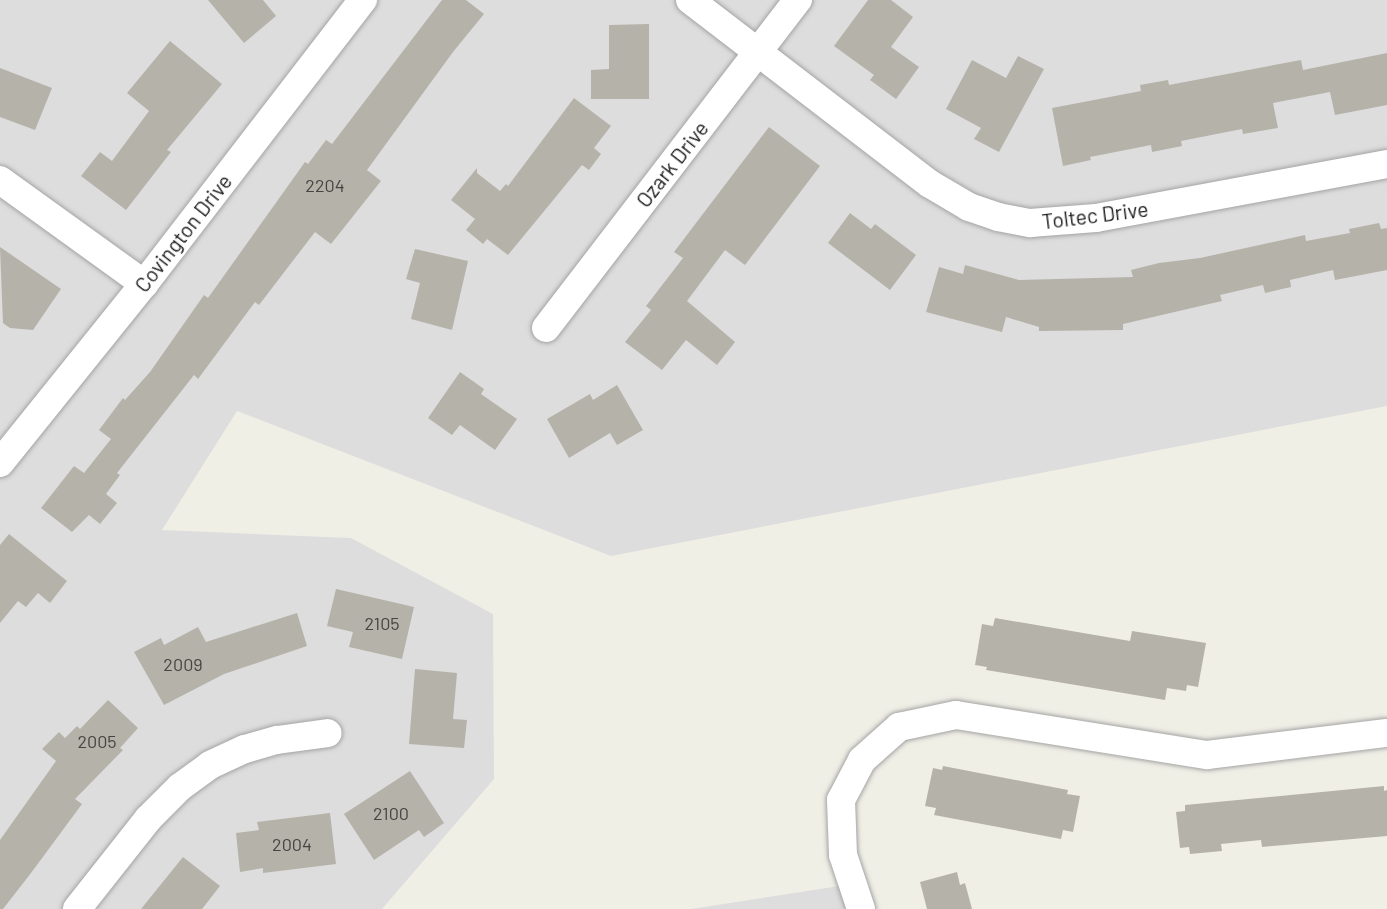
<!DOCTYPE html>
<html>
<head>
<meta charset="utf-8">
<style>
	body { margin:0 }
	#map { position:relative; width:1387px; height:909px; overflow:hidden; background:#f0efe6; font-family:Barlow,sans-serif }
	div>[style] { position:absolute }
	.residential>* { inset:0; background:#dedddd }
	.building>* { inset:0; background:#b5b2a9 }
	.roads { filter:drop-shadow(0 0 2px #a4a4a4) drop-shadow(0 0 2px #a4a4a4) }
	.street>* { height:28px; margin:-14px; padding:0 14px; transform-origin:14px; border-radius:14px; background:#fff }
	span { translate:-50% -50%; white-space:nowrap; text-align:center; line-height:1.15; -webkit-text-stroke:4.5px #fff; paint-order:stroke }
	.number-label { font-size:18px; color:#454442 }
	.number-label span { -webkit-text-stroke-width:0 }
	.street-label { font-size:21px; color:#202020 }
</style>
</head>
<body>
<div id="map">
	<div class="residential">
		<div style="clip-path:polygon(0 0,1387px 0,1387px 406px,611px 556px,237px 411px,162px 530px,351px 538px,493px 614px,494px 779px,382px 909px,0 909px)"></div>
		<div style="clip-path:polygon(865px 882px,864px 909px,691px 909px)"></div>
	</div>
	<div class="building">
		<div style="clip-path:polygon(208px 0,263px 0,276px 16px,244px 43px)"></div>
		<div style="clip-path:polygon(442px 0,466px 0,484px 14px,453px 52px,367px 170px,381px 181px,331px 244px,315px 232px,259px 305px,255px 302px,198px 379px,194px 375px,117px 473px,120px 475px,106px 494px,117px 503px,100px 524px,89px 515px,72px 532px,41px 508px,74px 466px,84px 473px,111px 439px,99px 430px,123px 398px,125px 400px,150px 372px,204px 295px,208px 298px,305px 162px,308px 164px,326px 140px,332px 144px)"></div>
		<div style="clip-path:polygon(868px 0,891px 0,913px 17px,891px 47px,919px 67px,896px 99px,870px 80px,874px 75px,834px 46px)"></div>
		<div style="clip-path:polygon(649px 24px,649px 99px,591px 99px,591px 70px,609px 69px,609px 25px)"></div>
		<div style="clip-path:polygon(170px 41px,222px 84px,167px 150px,171px 152px,126px 210px,81px 176px,100px 152px,112px 161px,149px 111px,127px 93px)"></div>
		<div style="clip-path:polygon(1387px 53px,1387px 105px,1335px 115px,1330px 92px,1273px 103px,1278px 128px,1243px 134px,1242px 129px,1181px 141px,1182px 146px,1152px 152px,1151px 145px,1090px 157px,1091px 160px,1063px 166px,1052px 108px,1141px 91px,1140px 85px,1168px 80px,1169px 85px,1301px 60px,1303px 70px)"></div>
		<div style="clip-path:polygon(1018px 56px,1044px 69px,999px 152px,974px 139px,981px 128px,946px 109px,972px 60px,1006px 78px)"></div>
		<div style="clip-path:polygon(0 68px,52px 88px,35px 130px,0 117px)"></div>
		<div style="clip-path:polygon(574px 98px,611px 126px,594px 148px,601px 154px,589px 170px,582px 165px,508px 255px,487px 239px,483px 244px,466px 230px,475px 219px,451px 200px,477px 168px,477px 173px,500px 191px,506px 184px,508px 186px)"></div>
		<div style="clip-path:polygon(769px 127px,820px 166px,745px 265px,725px 250px,687px 301px,735px 342px,717px 365px,686px 340px,662px 370px,625px 342px,651px 310px,646px 306px,683px 258px,674px 252px)"></div>
		<div style="clip-path:polygon(850px 213px,871px 229px,875px 224px,916px 255px,890px 290px,828px 243px)"></div>
		<div style="clip-path:polygon(1379px 223px,1381px 229px,1387px 228px,1387px 270px,1335px 280px,1333px 270px,1290px 280px,1291px 287px,1265px 293px,1263px 285px,1220px 295px,1222px 301px,1123px 324px,1123px 330px,1039px 331px,1039px 327px,1006px 317px,1002px 332px,926px 312px,939px 267px,963px 274px,965px 265px,1019px 280px,1133px 277px,1131px 270px,1159px 263px,1200px 258px,1305px 235px,1306px 241px,1350px 233px,1349px 229px)"></div>
		<div style="clip-path:polygon(0 247px,61px 289px,33px 330px,10px 328px,3px 323px)"></div>
		<div style="clip-path:polygon(415px 249px,468px 261px,452px 330px,411px 319px,420px 283px,406px 279px)"></div>
		<div style="clip-path:polygon(460px 372px,484px 389px,481px 394px,517px 419px,495px 450px,460px 425px,452px 435px,428px 418px)"></div>
		<div style="clip-path:polygon(617px 385px,643px 430px,617px 445px,610px 433px,569px 458px,547px 419px,590px 394px,593px 400px)"></div>
		<div style="clip-path:polygon(9px 534px,67px 581px,50px 603px,38px 593px,26px 607px,18px 601px,0 623px,0 545px)"></div>
		<div style="clip-path:polygon(336px 589px,414px 607px,402px 659px,349px 647px,353px 632px,327px 626px)"></div>
		<div style="clip-path:polygon(297px 613px,307px 646px,224px 674px,164px 705px,134px 652px,161px 638px,164px 645px,198px 627px,206px 642px)"></div>
		<div style="clip-path:polygon(995px 618px,1130px 641px,1132px 631px,1206px 643px,1198px 687px,1187px 685px,1186px 691px,1167px 688px,1165px 700px,986px 670px,987px 667px,975px 665px,982px 624px,993px 626px)"></div>
		<div style="clip-path:polygon(415px 669px,457px 673px,453px 719px,467px 720px,464px 748px,409px 744px)"></div>
		<div style="clip-path:polygon(108px 700px,138px 728px,120px 748px,123px 750px,75px 799px,82px 804px,31px 873px,3px 909px,0 909px,0 840px,56px 761px,42px 749px,59px 732px,65px 738px,77px 726px,80px 729px)"></div>
		<div style="clip-path:polygon(943px 766px,1068px 790px,1067px 794px,1080px 796px,1073px 832px,1063px 830px,1061px 839px,934px 815px,936px 808px,925px 806px,933px 768px,942px 770px)"></div>
		<div style="clip-path:polygon(410px 771px,444px 823px,424px 837px,419px 830px,374px 860px,344px 814px)"></div>
		<div style="clip-path:polygon(1384px 786px,1384px 791px,1387px 790px,1387px 836px,1262px 847px,1261px 840px,1221px 844px,1222px 851px,1190px 854px,1189px 847px,1180px 848px,1176px 812px,1185px 811px,1185px 805px)"></div>
		<div style="clip-path:polygon(330px 813px,336px 864px,263px 873px,263px 868px,240px 872px,236px 833px,259px 830px,257px 822px)"></div>
		<div style="clip-path:polygon(183px 857px,220px 886px,202px 909px,141px 909px)"></div>
		<div style="clip-path:polygon(957px 872px,960px 885px,965px 883px,972px 909px,927px 909px,920px 882px)"></div>
	</div>
	<div class="roads">
		<div class="street">
			<div style="left:690px;top:0;width:302px;rotate:37.5deg"></div>
			<div style="left:930px;top:184px;width:45px;rotate:30.5deg"></div>
			<div style="left:969px;top:207px;width:31px;rotate:19deg"></div>
			<div style="left:998px;top:217px;width:33px;rotate:11deg"></div>
			<div style="left:1030px;top:223px;width:66px;rotate:-4.3deg"></div>
			<div style="left:1096px;top:218px;width:296px;rotate:-10.5deg"></div>
			<div style="left:0;top:180px;width:178px;rotate:35.8deg"></div>
			<div style="left:546px;top:328px;width:414px;rotate:-52.5deg"></div>
			<div style="left:0;top:463px;width:230px;rotate:-51.2deg"></div>
			<div style="left:144px;top:284px;width:359px;rotate:-52.4deg"></div>
			<div style="left:77px;top:909px;width:115px;rotate:-51.7deg"></div>
			<div style="left:148px;top:819px;width:45px;rotate:-45deg"></div>
			<div style="left:180px;top:787px;width:37px;rotate:-36deg"></div>
			<div style="left:210px;top:765px;width:38px;rotate:-25deg"></div>
			<div style="left:245px;top:749px;width:33px;rotate:-16deg"></div>
			<div style="left:277px;top:740px;width:51px;rotate:-7.8deg"></div>
			<div style="left:861px;top:909px;width:57px;rotate:-108.4deg"></div>
			<div style="left:843px;top:855px;width:55px;rotate:-92.1deg"></div>
			<div style="left:841px;top:800px;width:45px;rotate:-62.3deg"></div>
			<div style="left:862px;top:760px;width:50px;rotate:-41.7deg"></div>
			<div style="left:899px;top:727px;width:58px;rotate:-11.9deg"></div>
			<div style="left:956px;top:715px;width:254px;rotate:9.1deg"></div>
			<div style="left:1207px;top:755px;width:181px;rotate:-7deg"></div>
		</div>
	</div>
	<div class="number-label">
		<span style="left:325px;top:185px">2204</span>
		<span style="left:382px;top:623px">2105</span>
		<span style="left:183px;top:664px">2009</span>
		<span style="left:97px;top:741px">2005</span>
		<span style="left:391px;top:813px">2100</span>
		<span style="left:292px;top:844px">2004</span>
	</div>
	<div class="street-label">
		<span style="left:672px;top:164px;rotate:-52deg">Ozark Drive</span>
		<span style="left:1095px;top:215px;rotate:-7deg">Toltec Drive</span>
		<span style="left:183px;top:233px;rotate:-52deg">Covington Drive</span>
	</div>
</div>
</body>
</html>
